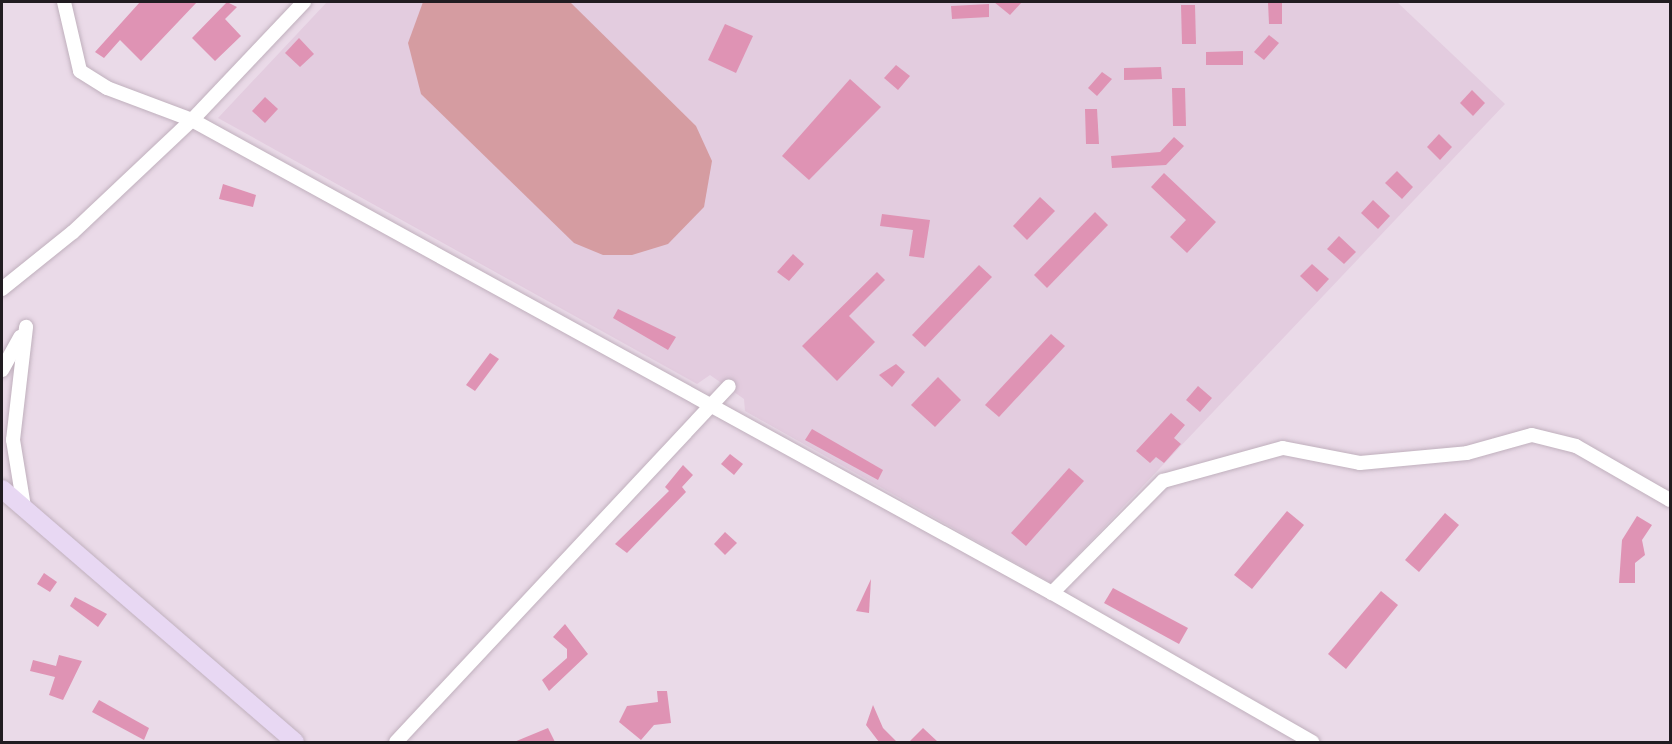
<!DOCTYPE html>
<html>
<head>
<meta charset="utf-8">
<style>
	body { margin:0 }
	#map { position:relative; width:1672px; height:744px; overflow:hidden; background:#eadae8; font-family:"Nunito Sans",sans-serif }
	div>[style] { position:absolute }
	.built>* { inset:0; background:#e3ccdf }
	.green>* { inset:0; background:#d59ca1 }
	.building>* { inset:0; background:#df93b4 }
	.roads { filter:drop-shadow(0 0 2px #c0b0bd) drop-shadow(0 0 2px #c0b0bd) }
	.street>* { height:14px; margin:-7px; padding:0 7px; transform-origin:7px; border-radius:7px; background:#fff }
	.secondary>* { height:18px; margin:-9px; padding:0 9px; transform-origin:9px; border-radius:9px; background:#e8d8f3 }
	span { translate:-50% -50%; white-space:nowrap; text-align:center; line-height:1.15; -webkit-text-stroke:6px #eadae8; paint-order:stroke }
	.frame { position:absolute; inset:0; border:3px solid #211c21; pointer-events:none }
</style>
</head>
<body>
<div id="map">
	<div class="built">
		<div style="clip-path:polygon(327px 2px,1397px 2px,1505px 104px,1051px 583px,745px 411px,744px 399px,710px 375px,697px 384px,218px 118px)"></div>
	</div>
	<div class="green">
		<div style="clip-path:polygon(423px 2px,570px 2px,696px 126px,712px 161px,704px 207px,668px 244px,632px 255px,603px 255px,574px 243px,421px 94px,408px 43px)"></div>
	</div>
	<div class="building">
		<div style="clip-path:polygon(140px 2px,197px 2px,141px 61px,120px 40px,104px 58px,95px 52px)"></div>
		<div style="clip-path:polygon(227px 2px,237px 7px,225px 19px,241px 36px,215px 61px,192px 38px)"></div>
		<div style="clip-path:polygon(994px 2px,1022px 2px,1010px 15px)"></div>
		<div style="clip-path:polygon(1268px 2px,1282px 2px,1282px 24px,1269px 24px)"></div>
		<div style="clip-path:polygon(989px 4px,989px 17px,952px 19px,951px 6px)"></div>
		<div style="clip-path:polygon(1181px 5px,1195px 5px,1196px 44px,1182px 44px)"></div>
		<div style="clip-path:polygon(725px 24px,753px 36px,736px 73px,708px 60px)"></div>
		<div style="clip-path:polygon(1269px 35px,1279px 43px,1264px 60px,1254px 52px)"></div>
		<div style="clip-path:polygon(299px 38px,314px 54px,300px 67px,285px 53px)"></div>
		<div style="clip-path:polygon(1243px 51px,1243px 65px,1206px 65px,1206px 52px)"></div>
		<div style="clip-path:polygon(896px 65px,910px 76px,898px 90px,884px 78px)"></div>
		<div style="clip-path:polygon(1161px 67px,1162px 79px,1124px 80px,1124px 68px)"></div>
		<div style="clip-path:polygon(1102px 72px,1112px 79px,1097px 96px,1088px 88px)"></div>
		<div style="clip-path:polygon(850px 79px,881px 107px,809px 180px,782px 156px)"></div>
		<div style="clip-path:polygon(1172px 88px,1185px 88px,1186px 126px,1173px 126px)"></div>
		<div style="clip-path:polygon(1472px 90px,1485px 103px,1473px 116px,1460px 103px)"></div>
		<div style="clip-path:polygon(265px 97px,278px 109px,265px 123px,252px 111px)"></div>
		<div style="clip-path:polygon(1085px 109px,1097px 109px,1099px 144px,1086px 144px)"></div>
		<div style="clip-path:polygon(1439px 134px,1452px 147px,1440px 160px,1427px 147px)"></div>
		<div style="clip-path:polygon(1174px 137px,1184px 146px,1166px 165px,1112px 168px,1111px 156px,1160px 152px)"></div>
		<div style="clip-path:polygon(1397px 171px,1413px 187px,1402px 199px,1385px 183px)"></div>
		<div style="clip-path:polygon(1164px 173px,1216px 222px,1187px 253px,1170px 237px,1186px 220px,1151px 187px)"></div>
		<div style="clip-path:polygon(223px 184px,256px 195px,253px 207px,219px 199px)"></div>
		<div style="clip-path:polygon(1040px 197px,1055px 211px,1027px 240px,1013px 226px)"></div>
		<div style="clip-path:polygon(1373px 200px,1390px 216px,1378px 229px,1361px 213px)"></div>
		<div style="clip-path:polygon(1095px 212px,1108px 225px,1047px 288px,1034px 275px)"></div>
		<div style="clip-path:polygon(882px 214px,930px 220px,924px 258px,909px 256px,913px 230px,880px 226px)"></div>
		<div style="clip-path:polygon(1339px 236px,1356px 252px,1344px 264px,1327px 249px)"></div>
		<div style="clip-path:polygon(793px 254px,804px 264px,789px 281px,777px 272px)"></div>
		<div style="clip-path:polygon(1312px 264px,1329px 279px,1317px 292px,1300px 276px)"></div>
		<div style="clip-path:polygon(979px 265px,992px 277px,925px 347px,912px 335px)"></div>
		<div style="clip-path:polygon(877px 272px,885px 280px,849px 316px,875px 342px,837px 381px,802px 346px)"></div>
		<div style="clip-path:polygon(618px 309px,676px 337px,668px 350px,613px 318px)"></div>
		<div style="clip-path:polygon(1051px 334px,1065px 346px,999px 417px,985px 405px)"></div>
		<div style="clip-path:polygon(490px 353px,499px 359px,475px 391px,466px 385px)"></div>
		<div style="clip-path:polygon(896px 364px,905px 372px,892px 387px,879px 375px)"></div>
		<div style="clip-path:polygon(938px 377px,961px 400px,935px 427px,911px 405px)"></div>
		<div style="clip-path:polygon(1198px 386px,1212px 398px,1200px 412px,1186px 400px)"></div>
		<div style="clip-path:polygon(1171px 413px,1185px 425px,1174px 438px,1181px 444px,1164px 463px,1156px 457px,1150px 463px,1136px 451px)"></div>
		<div style="clip-path:polygon(812px 429px,883px 470px,878px 480px,805px 440px)"></div>
		<div style="clip-path:polygon(730px 454px,743px 464px,734px 475px,721px 464px)"></div>
		<div style="clip-path:polygon(683px 465px,693px 475px,682px 487px,686px 492px,627px 553px,615px 544px,669px 491px,665px 487px)"></div>
		<div style="clip-path:polygon(1069px 468px,1084px 481px,1026px 546px,1011px 533px)"></div>
		<div style="clip-path:polygon(1287px 511px,1304px 525px,1252px 589px,1234px 575px)"></div>
		<div style="clip-path:polygon(1445px 513px,1459px 525px,1419px 572px,1405px 560px)"></div>
		<div style="clip-path:polygon(1637px 516px,1652px 525px,1642px 540px,1645px 555px,1635px 563px,1635px 583px,1619px 583px,1622px 540px)"></div>
		<div style="clip-path:polygon(725px 532px,737px 543px,725px 555px,714px 544px)"></div>
		<div style="clip-path:polygon(44px 573px,57px 582px,50px 592px,37px 584px)"></div>
		<div style="clip-path:polygon(871px 579px,869px 613px,856px 611px)"></div>
		<div style="clip-path:polygon(1113px 588px,1188px 628px,1179px 644px,1104px 603px)"></div>
		<div style="clip-path:polygon(1381px 591px,1398px 605px,1346px 669px,1328px 654px)"></div>
		<div style="clip-path:polygon(75px 597px,107px 614px,98px 627px,70px 606px)"></div>
		<div style="clip-path:polygon(565px 624px,588px 654px,549px 691px,542px 680px,567px 658px,567px 649px,553px 637px)"></div>
		<div style="clip-path:polygon(59px 655px,82px 661px,63px 700px,49px 695px,55px 677px,30px 671px,33px 660px,56px 666px)"></div>
		<div style="clip-path:polygon(657px 691px,667px 691px,671px 723px,654px 725px,641px 740px,619px 722px,627px 706px,658px 702px)"></div>
		<div style="clip-path:polygon(99px 700px,149px 728px,144px 740px,92px 712px)"></div>
		<div style="clip-path:polygon(873px 705px,883px 728px,897px 742px,879px 742px,866px 725px)"></div>
		<div style="clip-path:polygon(548px 728px,555px 742px,514px 742px)"></div>
		<div style="clip-path:polygon(923px 728px,938px 742px,909px 742px)"></div>
	</div>
	<div class="roads">
		<div class="street">
			<div style="left:64px;top:2px;width:71px;rotate:76.9deg"></div>
			<div style="left:80px;top:71px;width:32px;rotate:32deg"></div>
			<div style="left:107px;top:88px;width:91px;rotate:20.6deg"></div>
			<div style="left:192px;top:120px;width:981px;rotate:28.81deg"></div>
			<div style="left:1052px;top:593px;width:300px;rotate:29.8deg"></div>
			<div style="left:2px;top:289px;width:91px;rotate:-38.8deg"></div>
			<div style="left:73px;top:232px;width:163px;rotate:-43.3deg"></div>
			<div style="left:192px;top:120px;width:163px;rotate:-46.5deg"></div>
			<div style="left:2px;top:370px;width:38px;rotate:-61deg"></div>
			<div style="left:24px;top:507px;width:68px;rotate:-99.3deg"></div>
			<div style="left:13px;top:440px;width:114px;rotate:-83.4deg"></div>
			<div style="left:1052px;top:593px;width:158px;rotate:-45.3deg"></div>
			<div style="left:1163px;top:481px;width:124px;rotate:-15.4deg"></div>
			<div style="left:1283px;top:448px;width:78px;rotate:11deg"></div>
			<div style="left:1360px;top:463px;width:107px;rotate:-5.3deg"></div>
			<div style="left:1467px;top:453px;width:67px;rotate:-15.5deg"></div>
			<div style="left:1532px;top:435px;width:45px;rotate:14deg"></div>
			<div style="left:1576px;top:446px;width:108px;rotate:29.9deg"></div>
			<div style="left:396px;top:742px;width:487px;rotate:-46.9deg"></div>
		</div>
		<div class="secondary">
			<div style="left:2px;top:489px;width:387px;rotate:40.8deg"></div>
		</div>
	</div>
	<div class="frame"></div>
</div>
</body>
</html>
